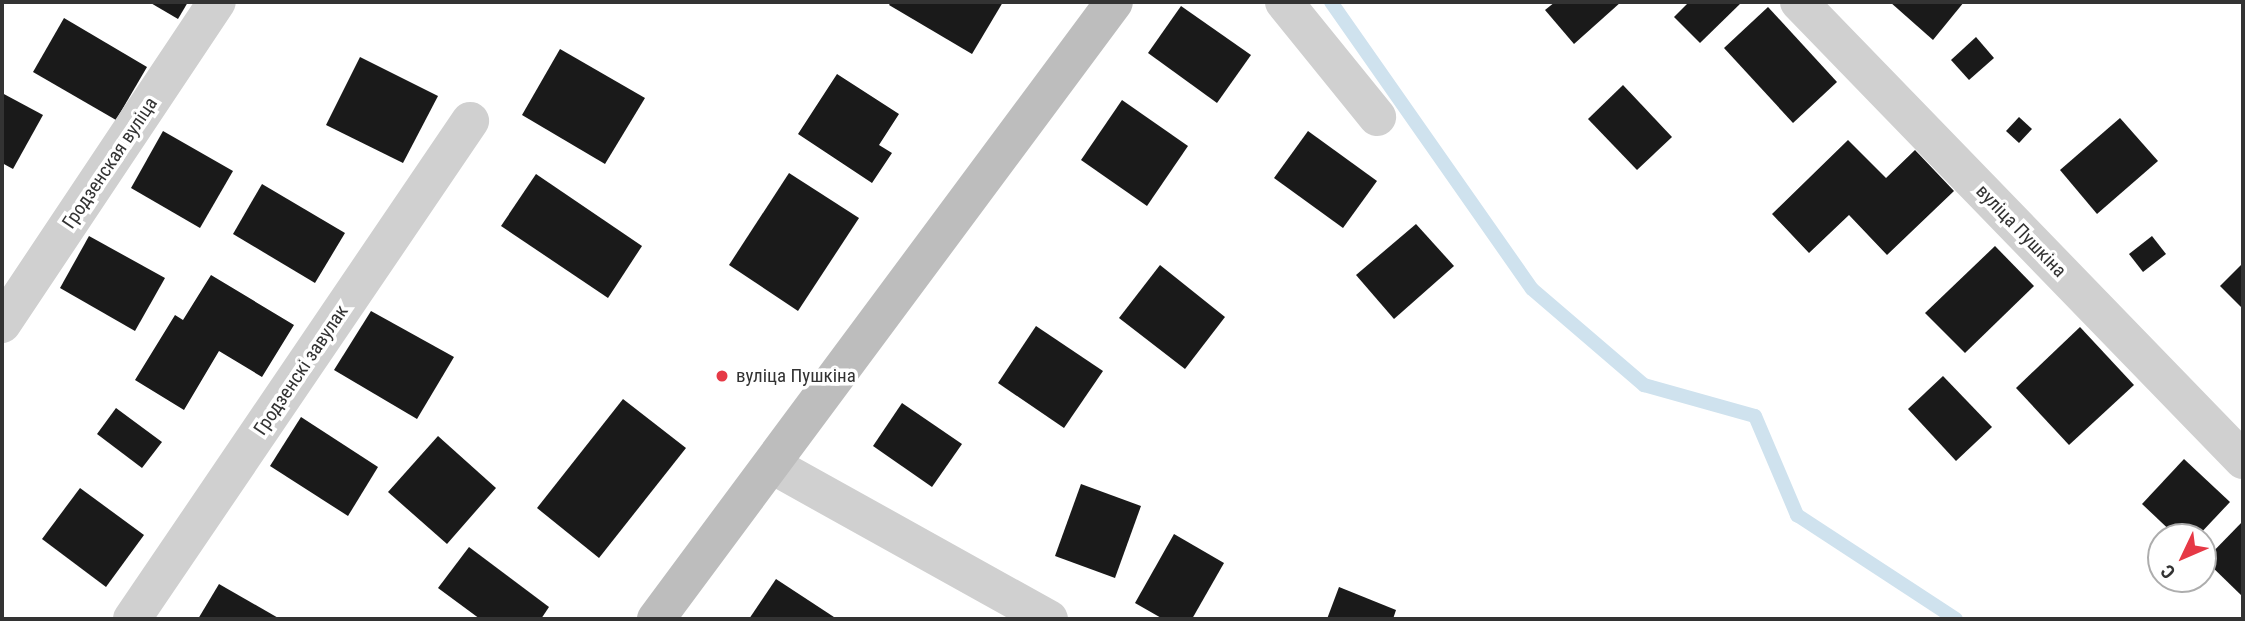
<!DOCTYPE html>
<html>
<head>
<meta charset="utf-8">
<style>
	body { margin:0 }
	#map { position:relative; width:2245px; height:621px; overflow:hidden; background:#fff; font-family:"Roboto Condensed",sans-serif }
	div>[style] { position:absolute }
	.stream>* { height:14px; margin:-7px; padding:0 7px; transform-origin:7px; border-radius:7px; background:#cfe2ee }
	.building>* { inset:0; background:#1a1a1a }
	.minor>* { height:38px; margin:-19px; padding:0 19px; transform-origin:19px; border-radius:19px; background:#d0d0d0 }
	.secondary>* { height:38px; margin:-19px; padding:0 19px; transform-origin:19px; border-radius:19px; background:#bdbdbd }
	.dots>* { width:19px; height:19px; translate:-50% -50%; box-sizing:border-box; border:4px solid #fff; border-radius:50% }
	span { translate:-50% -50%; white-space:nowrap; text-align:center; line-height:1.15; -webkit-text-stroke:7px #fff; paint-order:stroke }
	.street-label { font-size:19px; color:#333 }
	.poi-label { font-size:19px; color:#333 }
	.left { translate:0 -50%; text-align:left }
	.frame { position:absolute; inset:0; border:4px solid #333; pointer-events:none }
	.north { position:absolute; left:2147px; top:523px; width:70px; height:70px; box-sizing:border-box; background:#fff; border:2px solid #adadad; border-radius:50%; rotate:226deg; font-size:19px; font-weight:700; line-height:28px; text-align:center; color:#333 }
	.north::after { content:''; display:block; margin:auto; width:24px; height:32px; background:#e63946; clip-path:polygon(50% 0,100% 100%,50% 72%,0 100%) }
</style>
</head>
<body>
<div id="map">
	<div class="stream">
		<div style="left:1331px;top:2px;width:350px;rotate:55deg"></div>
		<div style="left:1532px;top:289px;width:148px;rotate:40.6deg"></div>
		<div style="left:1644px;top:385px;width:115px;rotate:15.6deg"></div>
		<div style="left:1755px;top:416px;width:108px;rotate:67deg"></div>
		<div style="left:1797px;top:515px;width:190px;rotate:33.2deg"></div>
	</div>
	<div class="building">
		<div style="clip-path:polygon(149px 2px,188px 2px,178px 19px)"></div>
		<div style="clip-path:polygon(891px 2px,1003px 2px,972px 54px,889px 5px)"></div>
		<div style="clip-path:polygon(1555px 2px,1621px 2px,1574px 44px,1545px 10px)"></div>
		<div style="clip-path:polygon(1689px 2px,1742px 2px,1700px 43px,1674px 17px)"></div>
		<div style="clip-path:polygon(1890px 2px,1964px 2px,1933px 40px)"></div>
		<div style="clip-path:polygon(1181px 6px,1251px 55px,1217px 103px,1148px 53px)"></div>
		<div style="clip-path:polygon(1768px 7px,1837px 82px,1793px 123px,1724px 48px)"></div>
		<div style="clip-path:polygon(64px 18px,147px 67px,116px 120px,33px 72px)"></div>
		<div style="clip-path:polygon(1976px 37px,1994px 58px,1969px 80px,1951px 60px)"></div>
		<div style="clip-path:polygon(560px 49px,645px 98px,605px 164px,522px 115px)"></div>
		<div style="clip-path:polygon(360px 57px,438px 96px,403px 163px,326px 125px)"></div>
		<div style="clip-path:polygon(837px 74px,899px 114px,879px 145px,892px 153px,872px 183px,798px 134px)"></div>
		<div style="clip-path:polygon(1623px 85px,1672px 137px,1637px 170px,1588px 119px)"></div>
		<div style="clip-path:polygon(2px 93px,43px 115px,13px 169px,2px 163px)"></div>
		<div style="clip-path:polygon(1122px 100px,1188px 146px,1147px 206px,1081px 160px)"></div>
		<div style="clip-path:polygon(2019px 117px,2032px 129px,2019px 143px,2006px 131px)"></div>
		<div style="clip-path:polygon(2120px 118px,2158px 161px,2097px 214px,2060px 170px)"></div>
		<div style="clip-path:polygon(163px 131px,233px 171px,200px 228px,131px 188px)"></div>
		<div style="clip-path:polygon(1308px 131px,1377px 181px,1343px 228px,1274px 178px)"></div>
		<div style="clip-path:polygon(1848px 140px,1886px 178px,1915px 150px,1954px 191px,1887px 255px,1849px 215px,1809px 253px,1772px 214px)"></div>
		<div style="clip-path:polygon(789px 173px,859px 218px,798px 311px,729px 265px)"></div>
		<div style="clip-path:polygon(536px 174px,642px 246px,608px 298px,501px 226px)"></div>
		<div style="clip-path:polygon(262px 184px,345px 233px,315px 283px,233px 234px)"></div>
		<div style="clip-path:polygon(1416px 224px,1454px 266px,1394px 319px,1356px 275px)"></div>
		<div style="clip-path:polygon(89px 236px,165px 278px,135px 331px,60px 288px)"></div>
		<div style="clip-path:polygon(2152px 236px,2166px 254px,2143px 272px,2129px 254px)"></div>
		<div style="clip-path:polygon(1995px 246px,2034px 286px,1965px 353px,1925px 313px)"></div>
		<div style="clip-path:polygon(2243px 263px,2243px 309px,2220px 286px)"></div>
		<div style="clip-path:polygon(1160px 265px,1225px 317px,1185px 369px,1119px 318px)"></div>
		<div style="clip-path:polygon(211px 275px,294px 325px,262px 377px,219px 351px,184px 410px,135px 380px,175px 315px,183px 320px)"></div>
		<div style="clip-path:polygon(371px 311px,454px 357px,417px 419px,334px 370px)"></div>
		<div style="clip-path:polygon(1036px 326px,1103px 371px,1064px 428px,998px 383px)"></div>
		<div style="clip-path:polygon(2080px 327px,2134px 385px,2069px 445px,2016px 388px)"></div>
		<div style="clip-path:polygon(1943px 376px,1992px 427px,1956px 461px,1908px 409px)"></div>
		<div style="clip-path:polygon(623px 399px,686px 448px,599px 558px,537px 508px)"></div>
		<div style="clip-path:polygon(902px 403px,962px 444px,932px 487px,873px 446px)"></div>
		<div style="clip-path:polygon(116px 408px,162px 442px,142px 468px,97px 434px)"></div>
		<div style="clip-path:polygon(301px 417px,378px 467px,348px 516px,270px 466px)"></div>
		<div style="clip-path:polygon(438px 436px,496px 488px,447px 544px,388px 492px)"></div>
		<div style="clip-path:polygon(2184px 459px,2230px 502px,2197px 537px,2177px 537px,2142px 504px)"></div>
		<div style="clip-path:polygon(1081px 484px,1141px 506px,1115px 578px,1055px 556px)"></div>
		<div style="clip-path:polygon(80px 488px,144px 535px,106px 587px,42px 539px)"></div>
		<div style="clip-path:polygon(2243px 521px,2243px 597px,2205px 560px)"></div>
		<div style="clip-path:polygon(1174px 534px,1224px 563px,1192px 619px,1163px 619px,1135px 603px)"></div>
		<div style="clip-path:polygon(469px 547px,549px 607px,541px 619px,480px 619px,438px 588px)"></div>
		<div style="clip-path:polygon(776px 579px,837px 619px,749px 619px)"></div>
		<div style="clip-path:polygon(219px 584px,280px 619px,198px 619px)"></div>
		<div style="clip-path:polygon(1339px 587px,1396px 610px,1393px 619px,1327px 619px)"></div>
	</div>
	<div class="minor">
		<div style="left:1284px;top:2px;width:148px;rotate:51deg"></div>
		<div style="left:1799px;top:2px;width:638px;rotate:45.89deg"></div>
		<div style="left:2px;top:324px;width:387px;rotate:-56.3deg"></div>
		<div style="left:772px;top:465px;width:317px;rotate:29.1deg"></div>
		<div style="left:132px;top:619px;width:602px;rotate:-55.83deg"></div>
	</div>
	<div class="secondary">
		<div style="left:656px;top:619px;width:768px;rotate:-53.41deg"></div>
	</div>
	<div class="dots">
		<div style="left:722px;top:376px;background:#e63946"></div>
	</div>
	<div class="street-label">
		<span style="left:110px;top:163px;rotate:-56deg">Гродзенская вуліца</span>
		<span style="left:2021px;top:231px;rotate:46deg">вуліца Пушкіна</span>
		<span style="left:301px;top:370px;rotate:-56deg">Гродзенскі завулак</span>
	</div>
	<div class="poi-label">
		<span class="left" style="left:736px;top:376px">вуліца Пушкіна</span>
	</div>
	<div class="frame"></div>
	<div class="north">С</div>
</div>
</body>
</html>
